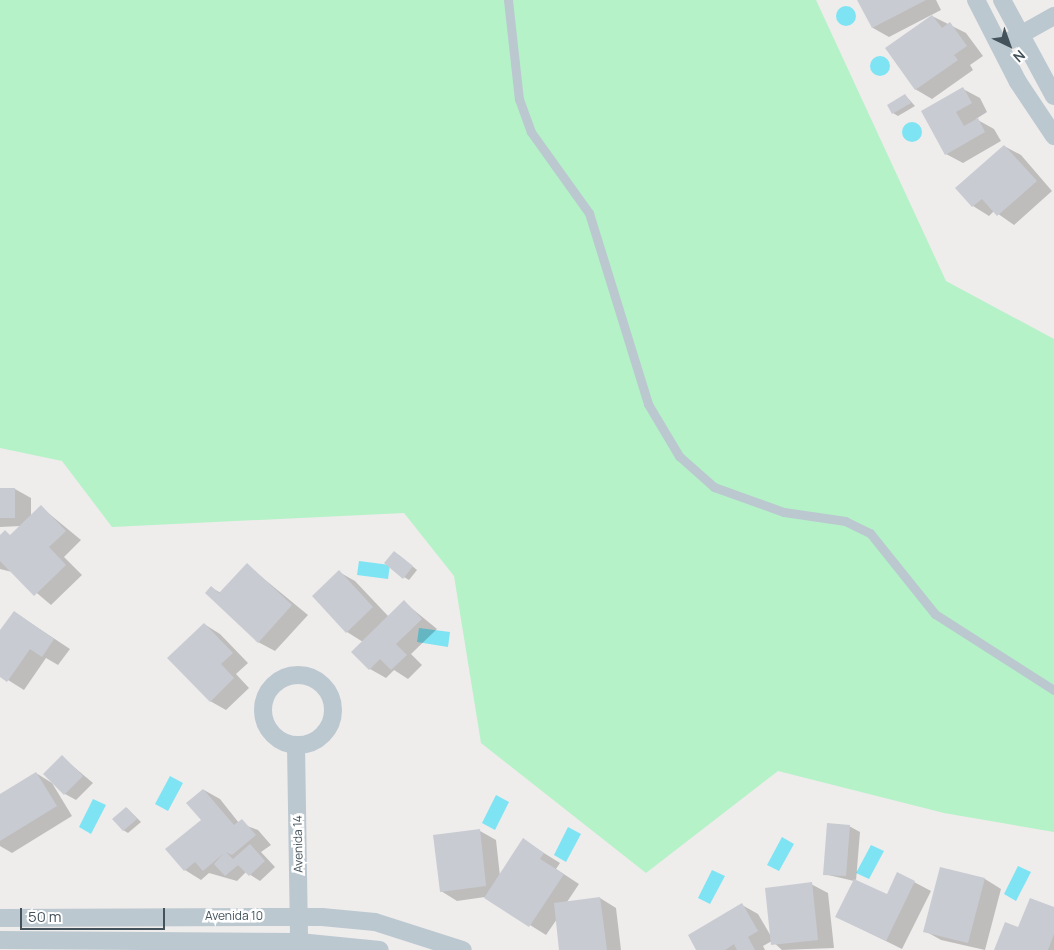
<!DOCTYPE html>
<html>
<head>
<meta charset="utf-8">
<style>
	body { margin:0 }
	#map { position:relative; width:1054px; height:950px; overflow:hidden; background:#efecec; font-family:Manrope,sans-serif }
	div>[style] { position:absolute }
	.green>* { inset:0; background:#b5f2c8 }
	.water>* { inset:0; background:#7ee4f3 }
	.round { border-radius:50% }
	.shadow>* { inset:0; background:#0003 }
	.building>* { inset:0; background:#c8ccd2 }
	.service>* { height:9px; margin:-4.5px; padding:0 4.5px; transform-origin:4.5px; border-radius:4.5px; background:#bbc8d0 }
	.minor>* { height:18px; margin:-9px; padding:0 9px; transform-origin:9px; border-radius:9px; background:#bbc8d0 }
	.minor>.ring { margin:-9px; padding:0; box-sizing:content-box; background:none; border:18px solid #bbc8d0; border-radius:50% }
	span { translate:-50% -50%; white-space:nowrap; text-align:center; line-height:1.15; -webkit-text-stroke:5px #fff; paint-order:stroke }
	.street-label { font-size:12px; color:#43525b }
	.north { position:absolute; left:984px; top:20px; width:50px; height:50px; -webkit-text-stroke:4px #fff; paint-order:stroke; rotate:138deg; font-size:14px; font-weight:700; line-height:20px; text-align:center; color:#43525b }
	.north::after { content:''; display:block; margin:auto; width:18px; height:22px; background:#43525b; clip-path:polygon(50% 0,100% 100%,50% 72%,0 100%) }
	.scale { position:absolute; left:20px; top:908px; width:145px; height:22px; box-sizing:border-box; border:2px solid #43525b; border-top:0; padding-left:6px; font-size:15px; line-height:18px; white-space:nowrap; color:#43525b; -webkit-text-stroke:4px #fff; paint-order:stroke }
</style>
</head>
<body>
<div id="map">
	<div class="green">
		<div style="clip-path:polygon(0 0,816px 0,946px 281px,1054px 339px,1054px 832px,944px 813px,778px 771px,646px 873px,481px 743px,454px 576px,404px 513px,112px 527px,62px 461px,0 448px)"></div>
	</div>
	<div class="water">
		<div class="round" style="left:836px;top:6px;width:20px;height:20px"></div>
		<div class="round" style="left:870px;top:56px;width:20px;height:20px"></div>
		<div class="round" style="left:902px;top:122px;width:20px;height:20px"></div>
		<div style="clip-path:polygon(359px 561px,390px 565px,388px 579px,357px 575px)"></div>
		<div style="clip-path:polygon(419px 628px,450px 632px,448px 647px,417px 642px)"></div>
		<div style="clip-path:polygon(170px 776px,183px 783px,168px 811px,155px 804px)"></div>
		<div style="clip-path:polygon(496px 795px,509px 802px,495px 830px,482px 823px)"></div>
		<div style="clip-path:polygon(93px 799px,106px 805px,91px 834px,79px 827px)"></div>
		<div style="clip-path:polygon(568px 827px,581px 834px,566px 862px,554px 855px)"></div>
		<div style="clip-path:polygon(782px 837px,794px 844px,779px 871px,767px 865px)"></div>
		<div style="clip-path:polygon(871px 845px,884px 851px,869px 879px,856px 873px)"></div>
		<div style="clip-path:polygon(1018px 866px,1031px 872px,1016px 901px,1004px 894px)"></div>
		<div style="clip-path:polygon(712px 870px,725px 876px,710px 904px,698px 898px)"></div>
	</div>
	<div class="shadow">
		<div style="clip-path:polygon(859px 0,936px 0,941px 10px,889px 37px,873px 28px)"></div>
		<div style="clip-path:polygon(932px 16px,966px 33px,983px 56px,970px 65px,973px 70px,932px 99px,915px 89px)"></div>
		<div style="clip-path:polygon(963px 89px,980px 98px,987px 112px,976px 119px,994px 129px,1001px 141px,963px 163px,946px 154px,923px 111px)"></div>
		<div style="clip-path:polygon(905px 95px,915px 106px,898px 116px,893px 113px)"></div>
		<div style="clip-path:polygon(1004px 146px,1021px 155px,1052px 191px,1014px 225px,994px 211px,989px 216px,973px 206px,957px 188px)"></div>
		<div style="clip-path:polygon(0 489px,15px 489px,31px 498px,31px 516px,41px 507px,81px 540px,64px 557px,82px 575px,51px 605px,12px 572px,0 569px,0 537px,5px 532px,11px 536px,21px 526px,0 527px)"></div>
		<div style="clip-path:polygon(399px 555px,417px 570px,409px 580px,404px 577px)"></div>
		<div style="clip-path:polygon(247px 565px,308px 615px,275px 651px,258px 642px,212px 588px,221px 593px)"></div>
		<div style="clip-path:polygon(339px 572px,355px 581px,389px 617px,404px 602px,437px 629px,411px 654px,422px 665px,408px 679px,394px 670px,386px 678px,370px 669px,363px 642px,347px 632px)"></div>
		<div style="clip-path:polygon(14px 612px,70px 649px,58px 665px,46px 658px,24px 690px,0 675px,0 633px)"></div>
		<div style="clip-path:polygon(204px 624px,220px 634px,248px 663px,236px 674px,249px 688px,226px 710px,210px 701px)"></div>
		<div style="clip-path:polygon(62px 757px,93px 783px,76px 800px,65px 794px)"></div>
		<div style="clip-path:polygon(36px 773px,52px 783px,72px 816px,12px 853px,0 846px,0 795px)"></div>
		<div style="clip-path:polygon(204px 790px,220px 799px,239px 823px,258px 830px,271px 845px,261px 852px,275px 867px,260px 881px,246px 872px,237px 881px,209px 873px,201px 880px,185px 870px,202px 820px)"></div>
		<div style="clip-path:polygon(127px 808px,141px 822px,128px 833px,123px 830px)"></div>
		<div style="clip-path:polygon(849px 826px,860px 832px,856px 881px,887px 896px,914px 882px,931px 891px,902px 949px,837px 917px,854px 881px,824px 874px)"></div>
		<div style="clip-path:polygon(480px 831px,496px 840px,500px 876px,523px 840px,560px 863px,556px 869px,579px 884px,567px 902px,600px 898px,616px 908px,621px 950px,560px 950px,557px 919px,546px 935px,485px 897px,457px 901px,441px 891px)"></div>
		<div style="clip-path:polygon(941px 869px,985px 879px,1001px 889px,985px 950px,941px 940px,925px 931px)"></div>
		<div style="clip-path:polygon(811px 884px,828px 893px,834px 948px,782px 950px,772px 941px,763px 946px,765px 950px,698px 950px,742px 905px,758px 914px,772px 938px)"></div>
		<div style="clip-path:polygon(1054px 909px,1054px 950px,996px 950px,1019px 929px)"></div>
	</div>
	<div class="building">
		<div style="clip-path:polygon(857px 0,926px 0,872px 28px)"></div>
		<div style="clip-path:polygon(932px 15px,942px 28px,950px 22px,967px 46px,954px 55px,958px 60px,915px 90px,885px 48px)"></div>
		<div style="clip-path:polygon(963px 87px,972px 103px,956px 112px,964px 126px,978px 118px,985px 132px,945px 155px,921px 111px)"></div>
		<div style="clip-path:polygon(905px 94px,911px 103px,892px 114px,887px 105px)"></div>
		<div style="clip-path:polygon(1004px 145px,1037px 181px,997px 216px,982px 199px,972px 207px,955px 188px)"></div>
		<div style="clip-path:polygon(0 488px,15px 488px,15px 518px,0 518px)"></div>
		<div style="clip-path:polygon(41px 505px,66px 531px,49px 547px,66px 565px,34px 596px,0 561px,0 535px,5px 530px,10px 535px)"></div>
		<div style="clip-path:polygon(394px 551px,413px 566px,403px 579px,384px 563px)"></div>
		<div style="clip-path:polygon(247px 563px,292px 605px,258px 643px,205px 593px,211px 586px,219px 593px)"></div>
		<div style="clip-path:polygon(339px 570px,373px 607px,346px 633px,312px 596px)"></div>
		<div style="clip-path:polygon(404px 600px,422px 619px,396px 644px,407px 655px,391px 670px,380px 659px,369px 670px,351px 652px)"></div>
		<div style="clip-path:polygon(14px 611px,54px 639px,42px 657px,30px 649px,7px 682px,0 677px,0 630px)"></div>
		<div style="clip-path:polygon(204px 623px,233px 653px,221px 664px,234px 678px,210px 702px,167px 658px)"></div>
		<div style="clip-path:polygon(62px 755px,83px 776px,64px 795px,43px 774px)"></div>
		<div style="clip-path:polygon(36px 772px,57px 806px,0 841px,0 794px)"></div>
		<div style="clip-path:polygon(203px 789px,234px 825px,242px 819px,256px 835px,232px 855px,226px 852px,233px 859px,250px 844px,265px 861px,249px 876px,238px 865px,225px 876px,214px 864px,224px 853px,203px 871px,195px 862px,184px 871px,165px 849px,201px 820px,186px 803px)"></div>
		<div style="clip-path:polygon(126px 807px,137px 819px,123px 831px,112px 819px)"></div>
		<div style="clip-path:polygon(827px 823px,850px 825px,846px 876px,823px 875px)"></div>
		<div style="clip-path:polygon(480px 829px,486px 886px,440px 892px,433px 835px)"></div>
		<div style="clip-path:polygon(523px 838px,544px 853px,540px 859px,564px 874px,529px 927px,484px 898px)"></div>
		<div style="clip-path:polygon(940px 867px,985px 878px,968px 943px,923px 932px)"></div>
		<div style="clip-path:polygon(897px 872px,915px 881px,886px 941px,835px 917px,854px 879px,887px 894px)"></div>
		<div style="clip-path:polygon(812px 882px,818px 940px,771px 945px,765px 888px)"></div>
		<div style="clip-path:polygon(600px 897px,607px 950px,559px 950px,554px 903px)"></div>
		<div style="clip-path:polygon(1030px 898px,1054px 907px,1054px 934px,1048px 950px,994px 950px,1005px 922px,1018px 927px)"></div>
		<div style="clip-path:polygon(742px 903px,758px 931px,748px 937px,755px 950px,737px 950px,734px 944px,725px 950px,696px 950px,688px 935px)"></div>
	</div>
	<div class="service">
		<div style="left:508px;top:0;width:100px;rotate:83.7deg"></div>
		<div style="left:519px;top:99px;width:35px;rotate:70deg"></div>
		<div style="left:531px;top:132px;width:100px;rotate:54.4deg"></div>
		<div style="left:589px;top:213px;width:200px;rotate:72.8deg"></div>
		<div style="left:648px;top:404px;width:61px;rotate:59.2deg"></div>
		<div style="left:679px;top:456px;width:47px;rotate:41.5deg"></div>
		<div style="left:714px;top:487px;width:74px;rotate:19.7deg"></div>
		<div style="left:784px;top:512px;width:62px;rotate:8.4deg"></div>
		<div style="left:845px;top:521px;width:28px;rotate:26deg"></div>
		<div style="left:870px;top:533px;width:104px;rotate:51.3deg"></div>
		<div style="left:935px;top:614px;width:141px;rotate:32.6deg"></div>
	</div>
	<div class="minor">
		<div style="left:976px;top:0;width:92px;rotate:62.9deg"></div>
		<div style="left:1018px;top:82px;width:65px;rotate:56.3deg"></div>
		<div style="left:1002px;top:0;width:109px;rotate:61.6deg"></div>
		<div style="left:1011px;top:40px;width:49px;rotate:-29.2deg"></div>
		<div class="ring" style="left:263px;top:675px;width:52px;height:52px"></div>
		<div style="left:296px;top:745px;width:197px;rotate:89.1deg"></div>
		<div style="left:0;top:918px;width:322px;rotate:-0.2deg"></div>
		<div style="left:322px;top:917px;width:53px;rotate:5.4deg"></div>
		<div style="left:375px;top:922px;width:92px;rotate:17.7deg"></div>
		<div style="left:0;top:940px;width:299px;rotate:0.4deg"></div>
		<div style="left:299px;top:942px;width:81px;rotate:5.6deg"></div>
	</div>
	<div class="street-label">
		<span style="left:298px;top:844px;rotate:-91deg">Avenida 14</span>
		<span style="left:234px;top:916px">Avenida 10</span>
	</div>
	<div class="north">N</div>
	<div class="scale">50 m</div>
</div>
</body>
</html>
